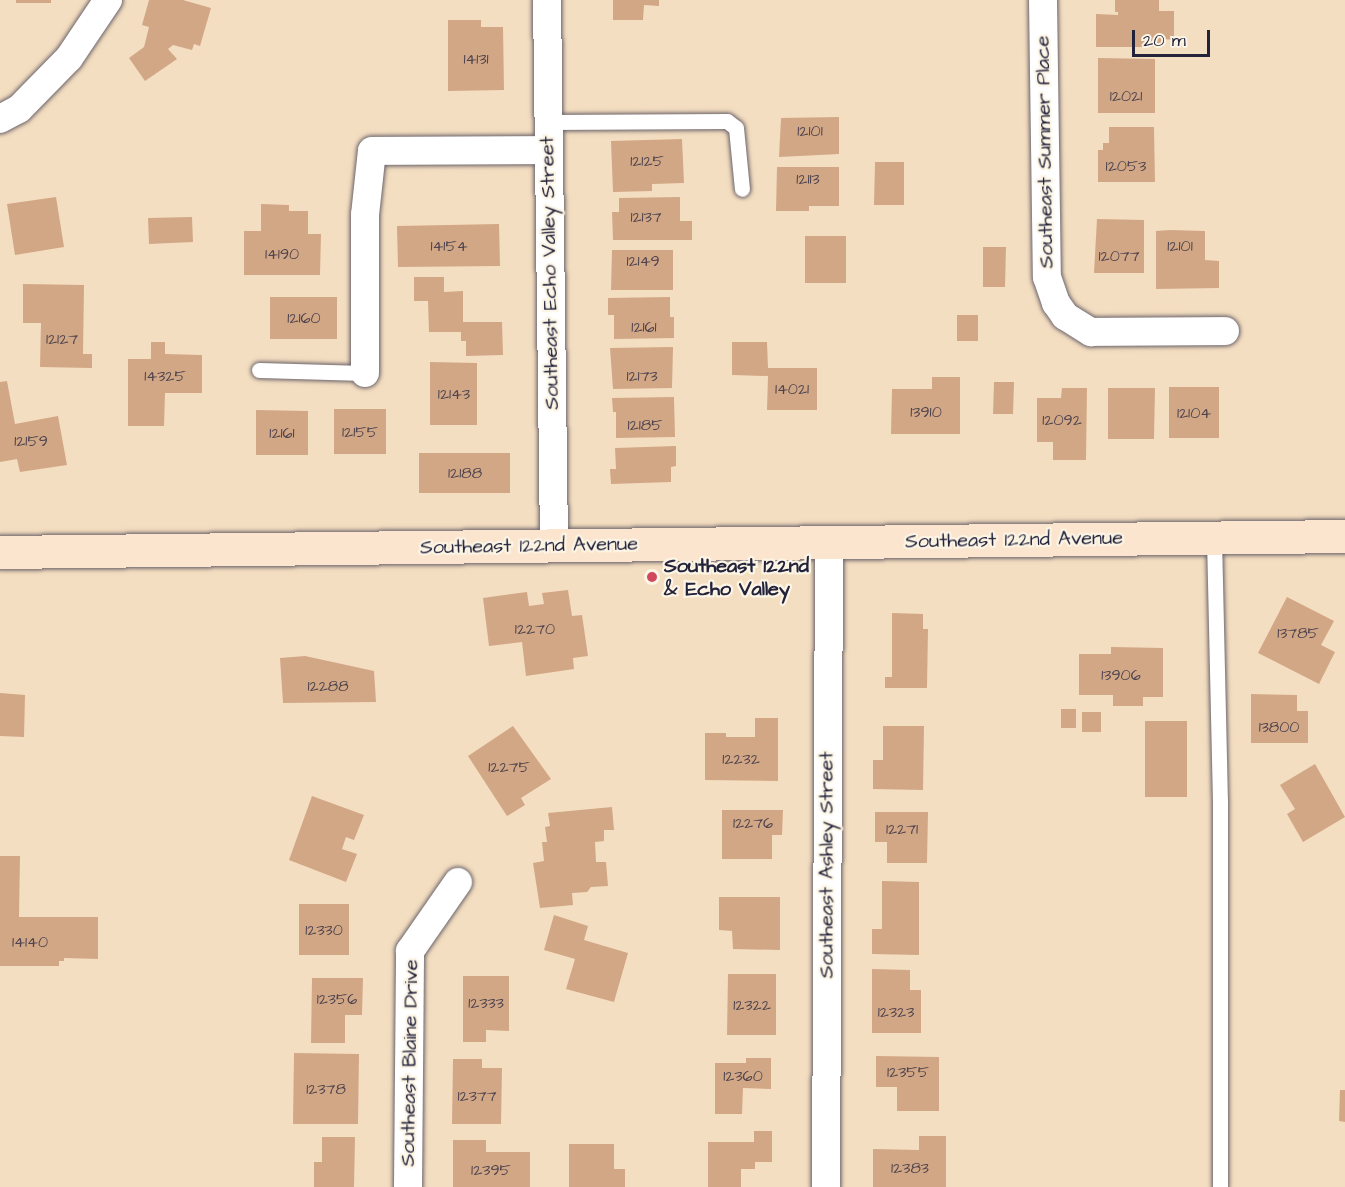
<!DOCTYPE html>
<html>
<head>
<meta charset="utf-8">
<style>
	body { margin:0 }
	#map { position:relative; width:1345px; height:1187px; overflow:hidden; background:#f4dec1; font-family:"Architects Daughter",sans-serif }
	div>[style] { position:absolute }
	.building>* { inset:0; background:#d2a785 }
	.roads { filter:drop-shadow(0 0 2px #6c646a) drop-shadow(0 0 2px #6c646a) }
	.service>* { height:15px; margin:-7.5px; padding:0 7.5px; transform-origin:7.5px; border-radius:7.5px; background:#fff }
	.minor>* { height:28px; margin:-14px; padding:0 14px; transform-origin:14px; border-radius:14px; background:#fff }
	.secondary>* { height:33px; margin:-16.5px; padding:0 16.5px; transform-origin:16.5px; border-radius:16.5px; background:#fbe5cf }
	.dots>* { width:16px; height:16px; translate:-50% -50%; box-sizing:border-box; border:3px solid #fcf5e5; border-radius:50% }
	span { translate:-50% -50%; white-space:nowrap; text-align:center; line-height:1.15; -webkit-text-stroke:4.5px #fcf5e5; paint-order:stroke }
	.number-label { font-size:16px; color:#4e434e }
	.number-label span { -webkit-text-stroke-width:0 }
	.street-label { font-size:20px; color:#22223b }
	.poi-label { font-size:20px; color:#22223b; font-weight:700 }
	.left { translate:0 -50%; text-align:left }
	.scale { position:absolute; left:1132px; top:30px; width:78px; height:27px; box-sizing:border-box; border:3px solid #22223b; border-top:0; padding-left:8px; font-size:18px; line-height:21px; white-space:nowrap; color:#22223b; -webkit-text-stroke:4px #fcf5e5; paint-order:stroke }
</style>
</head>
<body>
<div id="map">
	<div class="building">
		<div style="clip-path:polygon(16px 0,51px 0,51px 3px,16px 3px)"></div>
		<div style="clip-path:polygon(149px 0,183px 0,211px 8px,200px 46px,194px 44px,192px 50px,173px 45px,168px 49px,177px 59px,145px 81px,129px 58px,144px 47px,149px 27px,142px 25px)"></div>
		<div style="clip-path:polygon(613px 0,659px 0,659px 6px,644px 5px,643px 20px,613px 20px)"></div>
		<div style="clip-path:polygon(1115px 0,1159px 0,1159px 11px,1174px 11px,1174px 40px,1163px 39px,1163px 47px,1096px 47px,1096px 14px,1118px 15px,1118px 12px,1115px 12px)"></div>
		<div style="clip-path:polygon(448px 20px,481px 20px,481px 27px,503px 27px,504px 90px,448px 91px)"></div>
		<div style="clip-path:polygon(1098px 58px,1155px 59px,1155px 113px,1098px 113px)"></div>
		<div style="clip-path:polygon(839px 117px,839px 154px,779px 157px,781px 118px)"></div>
		<div style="clip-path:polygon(1109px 127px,1154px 127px,1155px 182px,1098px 182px,1098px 150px,1103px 150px,1103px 143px,1109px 143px)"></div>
		<div style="clip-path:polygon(682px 139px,684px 183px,652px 184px,652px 191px,613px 192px,611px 141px)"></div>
		<div style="clip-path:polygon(875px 162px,904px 162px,904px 205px,874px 205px)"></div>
		<div style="clip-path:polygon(777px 167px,839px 167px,839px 206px,809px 206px,809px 211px,776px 211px)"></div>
		<div style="clip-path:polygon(56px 197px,64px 247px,15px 255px,7px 204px)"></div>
		<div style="clip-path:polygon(680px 197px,680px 221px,692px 221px,692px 240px,613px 240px,612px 212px,619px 212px,619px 198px)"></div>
		<div style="clip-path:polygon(261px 204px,289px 205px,289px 211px,308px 211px,308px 234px,321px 234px,320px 275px,244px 275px,244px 231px,261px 231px)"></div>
		<div style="clip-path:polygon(192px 217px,193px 242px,149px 244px,148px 218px)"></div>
		<div style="clip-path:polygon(1097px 219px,1144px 220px,1144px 273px,1094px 273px)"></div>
		<div style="clip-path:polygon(499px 224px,500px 266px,398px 267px,397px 226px)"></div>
		<div style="clip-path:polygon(1170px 230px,1205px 231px,1205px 260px,1219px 261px,1219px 288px,1156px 289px,1156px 231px)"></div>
		<div style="clip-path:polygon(805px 236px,846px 236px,846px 283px,805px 283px)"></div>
		<div style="clip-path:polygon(983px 247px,1006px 247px,1005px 287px,983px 287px)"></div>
		<div style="clip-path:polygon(612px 250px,673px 250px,673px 290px,611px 290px)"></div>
		<div style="clip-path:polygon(414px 277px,444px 277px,444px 292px,463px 291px,463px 322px,502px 322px,503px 355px,466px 356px,466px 341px,461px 341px,461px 332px,429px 332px,428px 301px,414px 301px)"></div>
		<div style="clip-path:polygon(23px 284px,84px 285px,83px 354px,92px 354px,92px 368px,40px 367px,41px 323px,23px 323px)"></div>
		<div style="clip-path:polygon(270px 297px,337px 297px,337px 339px,270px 339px)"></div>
		<div style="clip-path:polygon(670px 297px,670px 317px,674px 317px,674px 338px,614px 339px,614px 315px,608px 315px,608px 298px)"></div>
		<div style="clip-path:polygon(957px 315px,978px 315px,978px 341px,957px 341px)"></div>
		<div style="clip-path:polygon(151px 342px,165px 342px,165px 354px,202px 355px,202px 393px,165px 393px,164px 426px,128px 426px,128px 359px,151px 359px)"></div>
		<div style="clip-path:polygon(732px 342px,767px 342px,768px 368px,817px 368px,817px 410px,767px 410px,768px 376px,732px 375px)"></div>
		<div style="clip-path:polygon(673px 347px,672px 388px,613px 389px,610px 348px)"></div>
		<div style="clip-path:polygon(430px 362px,477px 363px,477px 425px,430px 425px)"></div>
		<div style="clip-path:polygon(932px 377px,960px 377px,960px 434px,891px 434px,892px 389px,932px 389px)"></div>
		<div style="clip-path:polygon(7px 381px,15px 424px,58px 416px,67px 465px,20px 472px,17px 459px,0 462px,0 382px)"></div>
		<div style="clip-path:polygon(994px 382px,1014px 382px,1013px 414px,993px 414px)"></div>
		<div style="clip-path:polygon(1169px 387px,1219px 387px,1219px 438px,1169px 438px)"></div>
		<div style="clip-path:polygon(1062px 388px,1087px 388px,1086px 460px,1053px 460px,1053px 442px,1037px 442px,1037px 398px,1061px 398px)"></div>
		<div style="clip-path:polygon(1108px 388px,1155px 388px,1154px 439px,1108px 439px)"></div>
		<div style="clip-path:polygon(674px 397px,675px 437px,616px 438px,616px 412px,613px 412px,612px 398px)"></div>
		<div style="clip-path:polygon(334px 409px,386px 409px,386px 454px,334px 454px)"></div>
		<div style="clip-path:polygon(256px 410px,308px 411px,308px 455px,256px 455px)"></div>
		<div style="clip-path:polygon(676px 446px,676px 466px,671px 467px,671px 482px,611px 484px,610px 469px,616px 469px,615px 448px)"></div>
		<div style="clip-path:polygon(419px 453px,510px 453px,510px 493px,419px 493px)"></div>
		<div style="clip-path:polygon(568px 590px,572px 616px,582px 615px,588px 656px,573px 658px,574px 669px,526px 676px,522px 642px,489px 646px,483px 598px,527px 592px,529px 606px,544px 604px,542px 593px)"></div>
		<div style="clip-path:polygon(1287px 597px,1334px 621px,1321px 645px,1335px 652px,1319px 684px,1258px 653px)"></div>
		<div style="clip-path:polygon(892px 613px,923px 614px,923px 629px,928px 629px,927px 688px,885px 688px,885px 677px,892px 677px)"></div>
		<div style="clip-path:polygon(1111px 647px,1163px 648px,1163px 697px,1143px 697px,1143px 706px,1113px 706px,1113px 695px,1079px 695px,1079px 654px,1111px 654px)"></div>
		<div style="clip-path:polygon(305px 656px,374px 671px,376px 702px,283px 703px,280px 658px)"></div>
		<div style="clip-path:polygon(0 693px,25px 695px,24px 737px,0 736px)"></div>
		<div style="clip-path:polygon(1251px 694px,1297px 695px,1297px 711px,1308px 711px,1308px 743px,1251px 743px)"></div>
		<div style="clip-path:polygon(1061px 709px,1076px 709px,1076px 728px,1061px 728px)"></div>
		<div style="clip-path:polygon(1082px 712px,1101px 712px,1101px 732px,1082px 732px)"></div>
		<div style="clip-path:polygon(755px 718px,778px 718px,778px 781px,705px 780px,705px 733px,726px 733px,726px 737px,755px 737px)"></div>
		<div style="clip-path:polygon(1145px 721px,1187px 721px,1187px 797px,1145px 797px)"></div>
		<div style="clip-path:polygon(513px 726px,551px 779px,521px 798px,525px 805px,507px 816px,468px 756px)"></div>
		<div style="clip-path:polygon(883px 726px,924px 726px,923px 790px,873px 789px,873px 760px,883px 760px)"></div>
		<div style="clip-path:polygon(1315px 764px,1345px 817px,1303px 842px,1287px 814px,1295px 809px,1280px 785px)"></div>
		<div style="clip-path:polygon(312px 796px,364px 815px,354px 840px,346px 837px,342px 849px,357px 854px,346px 882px,289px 860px)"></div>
		<div style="clip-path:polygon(612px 807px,614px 830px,604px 830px,604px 841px,595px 842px,596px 862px,606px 862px,608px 886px,591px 887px,587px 892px,572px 893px,573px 905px,540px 908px,533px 863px,544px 861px,542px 842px,547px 842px,545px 827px,550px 826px,548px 813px)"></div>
		<div style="clip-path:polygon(722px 810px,783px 810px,782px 835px,772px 835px,772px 859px,722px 859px)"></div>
		<div style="clip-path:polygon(875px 812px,928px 812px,927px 863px,887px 863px,887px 842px,875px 842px)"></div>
		<div style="clip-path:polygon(0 856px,20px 856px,19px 917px,98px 917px,98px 959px,64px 958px,64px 961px,59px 961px,59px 966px,0 966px)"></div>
		<div style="clip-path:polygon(882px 881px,919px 882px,919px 955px,872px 954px,872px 929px,882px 929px)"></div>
		<div style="clip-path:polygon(719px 897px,780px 897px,780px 950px,733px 949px,732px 931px,719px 930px)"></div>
		<div style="clip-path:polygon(299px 904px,349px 904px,349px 955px,299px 955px)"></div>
		<div style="clip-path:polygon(554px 915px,588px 926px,584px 940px,628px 953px,614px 1002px,566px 989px,575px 959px,544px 950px)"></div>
		<div style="clip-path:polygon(872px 969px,910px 970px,910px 990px,921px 990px,921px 1033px,872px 1033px)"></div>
		<div style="clip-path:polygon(728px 974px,776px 974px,776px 1035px,727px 1035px)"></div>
		<div style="clip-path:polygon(463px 976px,509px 976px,509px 1031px,486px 1030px,486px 1042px,463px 1042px)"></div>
		<div style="clip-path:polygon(312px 978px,363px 978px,362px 1015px,345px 1015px,345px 1043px,311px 1043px)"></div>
		<div style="clip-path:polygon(294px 1053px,359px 1054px,358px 1124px,293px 1124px)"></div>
		<div style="clip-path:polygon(876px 1056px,939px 1057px,939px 1111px,897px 1111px,897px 1087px,876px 1087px)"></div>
		<div style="clip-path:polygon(746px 1058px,771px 1058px,771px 1089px,743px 1088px,742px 1114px,715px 1114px,715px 1063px,746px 1063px)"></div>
		<div style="clip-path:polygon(453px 1059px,482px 1059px,482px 1068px,502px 1068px,501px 1124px,452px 1124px)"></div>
		<div style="clip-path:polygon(1340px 1090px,1345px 1090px,1345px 1122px,1339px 1121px)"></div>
		<div style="clip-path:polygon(754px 1131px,772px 1131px,772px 1162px,755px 1162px,755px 1169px,741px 1169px,741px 1187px,708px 1187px,708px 1142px,754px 1142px)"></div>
		<div style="clip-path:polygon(919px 1136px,946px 1136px,946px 1187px,873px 1187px,873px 1149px,919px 1150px)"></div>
		<div style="clip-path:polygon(322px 1137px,355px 1137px,354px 1187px,314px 1187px,314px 1162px,322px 1162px)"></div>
		<div style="clip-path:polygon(453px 1140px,486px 1140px,486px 1152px,530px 1152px,530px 1187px,453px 1187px)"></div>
		<div style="clip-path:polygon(569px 1144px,614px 1144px,614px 1169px,625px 1169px,625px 1187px,569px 1187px)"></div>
	</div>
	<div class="roads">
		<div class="service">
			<div style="left:548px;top:122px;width:179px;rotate:-0.3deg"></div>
			<div style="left:727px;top:121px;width:11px;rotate:38deg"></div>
			<div style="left:736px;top:128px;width:61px;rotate:84.4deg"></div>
			<div style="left:259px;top:370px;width:106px;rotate:1.6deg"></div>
			<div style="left:1214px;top:538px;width:263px;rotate:88.7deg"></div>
			<div style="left:1220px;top:801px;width:386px;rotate:90deg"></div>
		</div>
		<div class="minor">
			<div style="left:547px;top:0;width:545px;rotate:89.26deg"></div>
			<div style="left:1043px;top:0;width:277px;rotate:89.2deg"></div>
			<div style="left:1047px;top:277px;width:28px;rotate:71deg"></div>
			<div style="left:1056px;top:303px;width:16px;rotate:55deg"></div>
			<div style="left:1065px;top:316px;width:31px;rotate:32deg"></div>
			<div style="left:1091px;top:332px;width:134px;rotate:-0.4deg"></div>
			<div style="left:0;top:119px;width:21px;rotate:-28deg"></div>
			<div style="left:19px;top:109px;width:71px;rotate:-45.6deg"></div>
			<div style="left:69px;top:58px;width:70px;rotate:-56.1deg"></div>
			<div style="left:365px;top:373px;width:158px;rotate:-90deg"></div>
			<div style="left:365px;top:215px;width:64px;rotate:-83.8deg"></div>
			<div style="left:372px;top:151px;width:177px;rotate:-0.3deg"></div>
			<div style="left:408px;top:1187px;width:236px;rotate:-89.5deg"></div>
			<div style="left:410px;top:951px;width:84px;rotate:-55.2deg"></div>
			<div style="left:826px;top:1187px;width:645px;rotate:-89.73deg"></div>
		</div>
		<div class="secondary">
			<div style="left:0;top:552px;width:1345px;rotate:-0.68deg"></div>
		</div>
	</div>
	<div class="dots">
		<div style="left:652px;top:577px;background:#d1495b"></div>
	</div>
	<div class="number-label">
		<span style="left:476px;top:59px">14131</span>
		<span style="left:1126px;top:96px">12021</span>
		<span style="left:810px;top:131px">12101</span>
		<span style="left:647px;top:161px">12125</span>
		<span style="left:1126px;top:166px">12053</span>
		<span style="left:808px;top:179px">12113</span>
		<span style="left:646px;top:217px">12137</span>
		<span style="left:449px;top:246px">14154</span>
		<span style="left:1180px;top:246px">12101</span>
		<span style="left:282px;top:254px">14190</span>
		<span style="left:1119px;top:256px">12077</span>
		<span style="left:643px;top:261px">12149</span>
		<span style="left:304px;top:318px">12160</span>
		<span style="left:644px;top:327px">12161</span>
		<span style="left:62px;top:339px">12127</span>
		<span style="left:165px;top:376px">14325</span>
		<span style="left:642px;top:376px">12173</span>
		<span style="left:792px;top:389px">14021</span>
		<span style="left:454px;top:394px">12143</span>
		<span style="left:926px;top:412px">13910</span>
		<span style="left:1194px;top:413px">12104</span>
		<span style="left:1062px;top:420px">12092</span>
		<span style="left:645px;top:425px">12185</span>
		<span style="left:360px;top:432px">12155</span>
		<span style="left:282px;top:433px">12161</span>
		<span style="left:31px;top:441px">12159</span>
		<span style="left:465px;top:473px">12188</span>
		<span style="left:535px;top:629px">12270</span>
		<span style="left:1298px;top:633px">13785</span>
		<span style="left:1121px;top:675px">13906</span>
		<span style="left:328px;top:686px">12288</span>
		<span style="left:1279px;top:727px">13800</span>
		<span style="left:741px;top:759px">12232</span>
		<span style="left:509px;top:767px">12275</span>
		<span style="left:753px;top:823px">12276</span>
		<span style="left:902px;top:829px">12271</span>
		<span style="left:324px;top:930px">12330</span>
		<span style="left:30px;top:942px">14140</span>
		<span style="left:337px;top:999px">12356</span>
		<span style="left:486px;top:1003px">12333</span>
		<span style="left:752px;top:1005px">12322</span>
		<span style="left:896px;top:1012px">12323</span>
		<span style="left:908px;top:1072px">12355</span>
		<span style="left:743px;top:1076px">12360</span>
		<span style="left:326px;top:1089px">12378</span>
		<span style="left:477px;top:1096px">12377</span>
		<span style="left:910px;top:1168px">12383</span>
		<span style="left:491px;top:1170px">12395</span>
	</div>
	<div class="street-label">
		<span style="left:1045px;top:152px;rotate:-91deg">Southeast Summer Place</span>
		<span style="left:550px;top:273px;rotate:-91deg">Southeast Echo Valley Street</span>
		<span style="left:1014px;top:540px;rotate:-1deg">Southeast 122nd Avenue</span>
		<span style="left:529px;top:546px;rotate:-1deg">Southeast 122nd Avenue</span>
		<span style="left:827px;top:865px;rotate:-90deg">Southeast Ashley Street</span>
		<span style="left:410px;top:1063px;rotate:-89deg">Southeast Blaine Drive</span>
	</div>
	<div class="poi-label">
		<span class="left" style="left:664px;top:578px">Southeast 122nd<br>&amp; Echo Valley</span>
	</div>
	<div class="scale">20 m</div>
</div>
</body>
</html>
